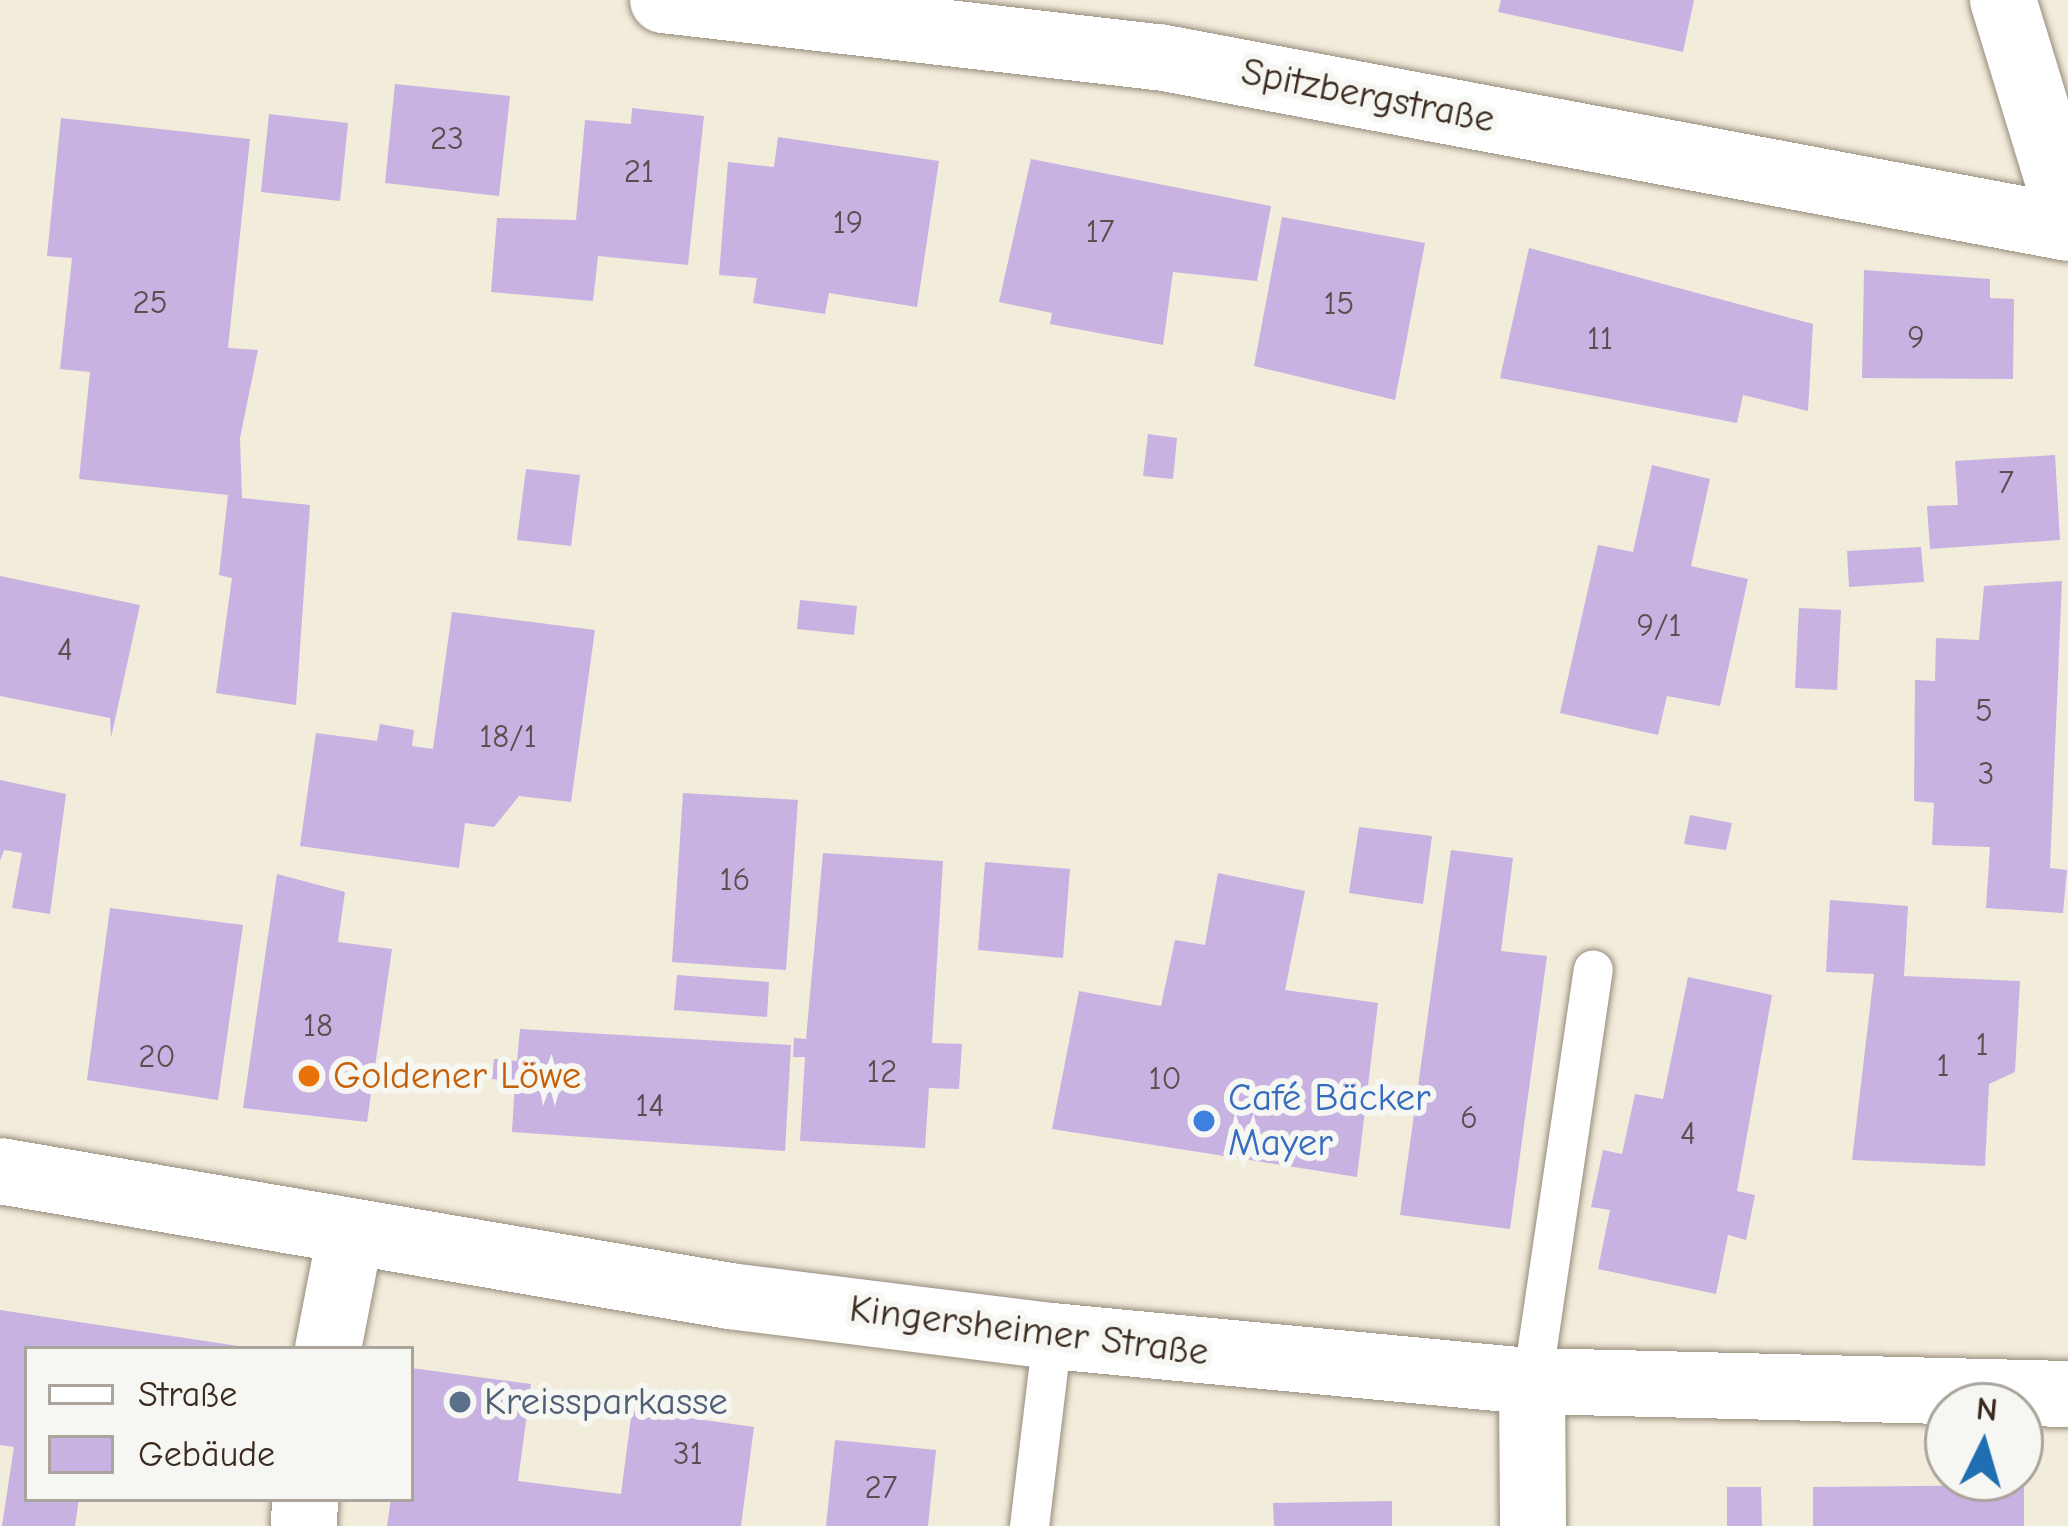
<!DOCTYPE html>
<html>
<head>
<meta charset="utf-8">
<style>
	body { margin:0 }
	#map { position:relative; width:2068px; height:1526px; overflow:hidden; background:#f2ecdb; font-family:"Comic Neue",sans-serif }
	div>[style] { position:absolute }
	.building>* { inset:0; background:#c7b2e2 }
	.roads { filter:drop-shadow(0 0 3px #968b7c) drop-shadow(0 0 3px #968b7c) }
	.lane>* { height:39px; margin:-19.5px; padding:0 19.5px; transform-origin:19.5px; border-radius:19.5px; background:#fff }
	.street>* { height:66px; margin:-33px; padding:0 33px; transform-origin:33px; border-radius:33px; background:#fff }
	.secondary>* { height:66px; margin:-33px; padding:0 33px; transform-origin:33px; border-radius:33px; background:#fff }
	.dots>* { width:33px; height:33px; translate:-50% -50%; box-sizing:border-box; border:6px solid #f6f6f2; border-radius:50% }
	span { translate:-50% -50%; white-space:nowrap; text-align:center; line-height:1.15; -webkit-text-stroke:12px #f6f6f2; paint-order:stroke }
	.number-label { font-size:33px; color:#5e4c4f }
	.number-label span { -webkit-text-stroke-width:0 }
	.street-label { font-size:39px; color:#3b2a1e }
	.food-label { font-size:39px; color:#c56008 }
	.left { translate:0 -50%; text-align:left }
	.shop-label { font-size:39px; color:#366cbe }
	.service-label { font-size:39px; color:#4e5e75 }
	.legend { position:absolute; left:24px; top:1346px; width:390px; height:156px; box-sizing:border-box; background:#f6f6f2; border:3px solid #aba49d; margin:0; padding:15px 21px; list-style:none; font-size:36px; color:#3b2a1e }
	.legend li { display:flex; align-items:center; gap:24px; height:60px }
	.legend b { width:60px; border:3px solid #aba49d }
	.north { position:absolute; left:1924px; top:1382px; width:120px; height:120px; box-sizing:border-box; background:#f6f6f2; border:3px solid #aba49d; border-radius:50%; rotate:5deg; font-size:33px; font-weight:700; line-height:48px; text-align:center; color:#3b2a1e }
	.north::after { content:''; display:block; margin:auto; width:42px; height:54px; background:#1f6fb2; clip-path:polygon(50% 0,100% 100%,50% 72%,0 100%) }
</style>
</head>
<body>
<div id="map">
	<div class="building">
		<div style="clip-path:polygon(1501px 0,1694px 0,1683px 52px,1498px 12px)"></div>
		<div style="clip-path:polygon(395px 84px,510px 96px,499px 196px,385px 183px)"></div>
		<div style="clip-path:polygon(632px 108px,704px 116px,688px 265px,598px 256px,593px 301px,491px 292px,497px 218px,576px 220px,585px 120px,631px 124px)"></div>
		<div style="clip-path:polygon(269px 114px,348px 123px,340px 201px,261px 192px)"></div>
		<div style="clip-path:polygon(61px 118px,250px 139px,228px 348px,258px 350px,240px 438px,242px 498px,310px 505px,296px 705px,216px 693px,232px 578px,219px 575px,228px 495px,79px 479px,90px 372px,60px 369px,72px 258px,47px 256px)"></div>
		<div style="clip-path:polygon(778px 137px,939px 161px,917px 307px,829px 293px,825px 314px,753px 303px,757px 278px,719px 275px,728px 162px,774px 167px)"></div>
		<div style="clip-path:polygon(1031px 159px,1271px 206px,1257px 281px,1173px 272px,1163px 345px,1050px 324px,1052px 313px,999px 302px)"></div>
		<div style="clip-path:polygon(1282px 217px,1425px 243px,1395px 400px,1254px 366px)"></div>
		<div style="clip-path:polygon(1529px 248px,1813px 324px,1808px 411px,1743px 395px,1737px 423px,1500px 378px)"></div>
		<div style="clip-path:polygon(1864px 270px,1990px 279px,1990px 298px,2014px 299px,2013px 379px,1862px 378px)"></div>
		<div style="clip-path:polygon(1148px 434px,1177px 438px,1173px 479px,1143px 476px)"></div>
		<div style="clip-path:polygon(2055px 455px,2060px 540px,1930px 549px,1927px 506px,1958px 505px,1955px 461px)"></div>
		<div style="clip-path:polygon(1652px 465px,1710px 479px,1691px 566px,1748px 579px,1720px 706px,1667px 696px,1658px 735px,1560px 713px,1598px 545px,1633px 552px)"></div>
		<div style="clip-path:polygon(526px 469px,580px 475px,571px 546px,517px 540px)"></div>
		<div style="clip-path:polygon(1921px 547px,1924px 582px,1849px 587px,1847px 551px)"></div>
		<div style="clip-path:polygon(0 576px,140px 605px,111px 738px,110px 718px,0 696px)"></div>
		<div style="clip-path:polygon(2062px 581px,2050px 868px,2067px 870px,2063px 913px,1986px 908px,1990px 847px,1932px 845px,1934px 803px,1914px 801px,1915px 680px,1935px 681px,1936px 638px,1979px 640px,1984px 586px)"></div>
		<div style="clip-path:polygon(800px 600px,857px 606px,854px 635px,797px 629px)"></div>
		<div style="clip-path:polygon(1799px 608px,1841px 610px,1837px 690px,1795px 688px)"></div>
		<div style="clip-path:polygon(452px 612px,595px 630px,571px 802px,519px 796px,494px 827px,465px 823px,459px 868px,300px 846px,316px 733px,377px 741px,380px 724px,414px 730px,412px 746px,433px 749px)"></div>
		<div style="clip-path:polygon(0 780px,66px 794px,50px 914px,12px 908px,22px 853px,4px 850px,0 861px)"></div>
		<div style="clip-path:polygon(683px 793px,798px 800px,786px 970px,672px 962px)"></div>
		<div style="clip-path:polygon(1690px 815px,1732px 823px,1726px 850px,1684px 844px)"></div>
		<div style="clip-path:polygon(1359px 827px,1432px 836px,1423px 904px,1349px 893px)"></div>
		<div style="clip-path:polygon(1451px 850px,1513px 858px,1501px 951px,1547px 956px,1510px 1229px,1400px 1215px)"></div>
		<div style="clip-path:polygon(823px 853px,943px 861px,932px 1043px,962px 1044px,959px 1089px,929px 1088px,925px 1148px,800px 1141px,805px 1057px,793px 1057px,794px 1038px,806px 1039px)"></div>
		<div style="clip-path:polygon(985px 862px,1070px 869px,1063px 958px,978px 950px)"></div>
		<div style="clip-path:polygon(1218px 873px,1305px 891px,1285px 990px,1378px 1003px,1357px 1177px,1052px 1129px,1079px 991px,1161px 1006px,1175px 940px,1205px 945px)"></div>
		<div style="clip-path:polygon(277px 874px,345px 892px,338px 942px,392px 949px,367px 1122px,243px 1108px)"></div>
		<div style="clip-path:polygon(1830px 900px,1908px 906px,1904px 976px,2020px 981px,2015px 1072px,1989px 1084px,1985px 1166px,1852px 1160px,1874px 974px,1826px 972px)"></div>
		<div style="clip-path:polygon(110px 908px,243px 925px,218px 1100px,87px 1080px)"></div>
		<div style="clip-path:polygon(677px 975px,769px 982px,767px 1017px,674px 1010px)"></div>
		<div style="clip-path:polygon(1688px 977px,1772px 995px,1737px 1191px,1755px 1195px,1746px 1240px,1728px 1235px,1716px 1294px,1598px 1269px,1610px 1210px,1591px 1207px,1603px 1150px,1622px 1154px,1635px 1094px,1663px 1099px)"></div>
		<div style="clip-path:polygon(520px 1029px,791px 1045px,785px 1151px,512px 1132px,515px 1081px,492px 1079px,494px 1059px,517px 1061px)"></div>
		<div style="clip-path:polygon(0 1310px,238px 1346px,237px 1349px,27px 1349px,27px 1499px,79px 1499px,75px 1526px,2px 1526px,14px 1447px,0 1445px)"></div>
		<div style="clip-path:polygon(411px 1368px,531px 1384px,518px 1481px,621px 1494px,632px 1410px,754px 1427px,741px 1526px,387px 1526px,391px 1499px,411px 1499px)"></div>
		<div style="clip-path:polygon(835px 1440px,936px 1450px,928px 1526px,826px 1526px)"></div>
		<div style="clip-path:polygon(2024px 1485px,2024px 1526px,1813px 1526px,1813px 1487px)"></div>
		<div style="clip-path:polygon(1727px 1487px,1761px 1487px,1762px 1526px,1727px 1526px)"></div>
		<div style="clip-path:polygon(1392px 1501px,1392px 1526px,1274px 1526px,1273px 1503px)"></div>
	</div>
	<div class="roads">
		<div class="lane">
			<div style="left:1532px;top:1381px;width:416px;rotate:-81.6deg"></div>
			<div style="left:1029px;top:1526px;width:191px;rotate:-83.1deg"></div>
		</div>
		<div class="street">
			<div style="left:663px;top:0;width:499px;rotate:6.6deg"></div>
			<div style="left:1159px;top:57px;width:925px;rotate:10.65deg"></div>
			<div style="left:2003px;top:0;width:222px;rotate:73deg"></div>
			<div style="left:328px;top:1349px;width:115px;rotate:-79deg"></div>
			<div style="left:1532px;top:1381px;width:145px;rotate:89.6deg"></div>
			<div style="left:304px;top:1526px;width:27px;rotate:-88deg"></div>
		</div>
		<div class="secondary">
			<div style="left:0;top:1171px;width:741px;rotate:9.72deg"></div>
			<div style="left:730px;top:1296px;width:324px;rotate:7.1deg"></div>
			<div style="left:1052px;top:1336px;width:482px;rotate:5.4deg"></div>
			<div style="left:1532px;top:1381px;width:536px;rotate:1.39deg"></div>
		</div>
	</div>
	<div class="dots">
		<div style="left:309px;top:1076px;background:#e8710a"></div>
		<div style="left:1204px;top:1121px;background:#3f7fe0"></div>
		<div style="left:460px;top:1402px;background:#5c6f8a"></div>
	</div>
	<div class="number-label">
		<span style="left:447px;top:139px">23</span>
		<span style="left:639px;top:172px">21</span>
		<span style="left:848px;top:223px">19</span>
		<span style="left:1100px;top:232px">17</span>
		<span style="left:150px;top:303px">25</span>
		<span style="left:1339px;top:304px">15</span>
		<span style="left:1916px;top:338px">9</span>
		<span style="left:1600px;top:339px">11</span>
		<span style="left:2006px;top:483px">7</span>
		<span style="left:1659px;top:626px">9/1</span>
		<span style="left:65px;top:650px">4</span>
		<span style="left:1984px;top:711px">5</span>
		<span style="left:508px;top:737px">18/1</span>
		<span style="left:1986px;top:774px">3</span>
		<span style="left:735px;top:880px">16</span>
		<span style="left:318px;top:1026px">18</span>
		<span style="left:1982px;top:1045px">1</span>
		<span style="left:157px;top:1057px">20</span>
		<span style="left:1943px;top:1066px">1</span>
		<span style="left:882px;top:1072px">12</span>
		<span style="left:1165px;top:1079px">10</span>
		<span style="left:650px;top:1106px">14</span>
		<span style="left:1469px;top:1118px">6</span>
		<span style="left:1688px;top:1134px">4</span>
		<span style="left:688px;top:1454px">31</span>
		<span style="left:881px;top:1488px">27</span>
	</div>
	<div class="street-label">
		<span style="left:1368px;top:96px;rotate:11deg">Spitzbergstraße</span>
		<span style="left:1029px;top:1331px;rotate:7deg">Kingersheimer Straße</span>
	</div>
	<div class="food-label">
		<span class="left" style="left:333px;top:1076px">Goldener Löwe</span>
	</div>
	<div class="shop-label">
		<span class="left" style="left:1228px;top:1121px">Café Bäcker<br>Mayer</span>
	</div>
	<div class="service-label">
		<span class="left" style="left:484px;top:1402px">Kreissparkasse</span>
	</div>
	<ul class="legend">
	<li><b style="height:15px;background:#fff"></b>Straße</li>
	<li><b style="height:33px;background:#c7b2e2"></b>Gebäude</li>
	</ul>
	<div class="north">N</div>
</div>
</body>
</html>
